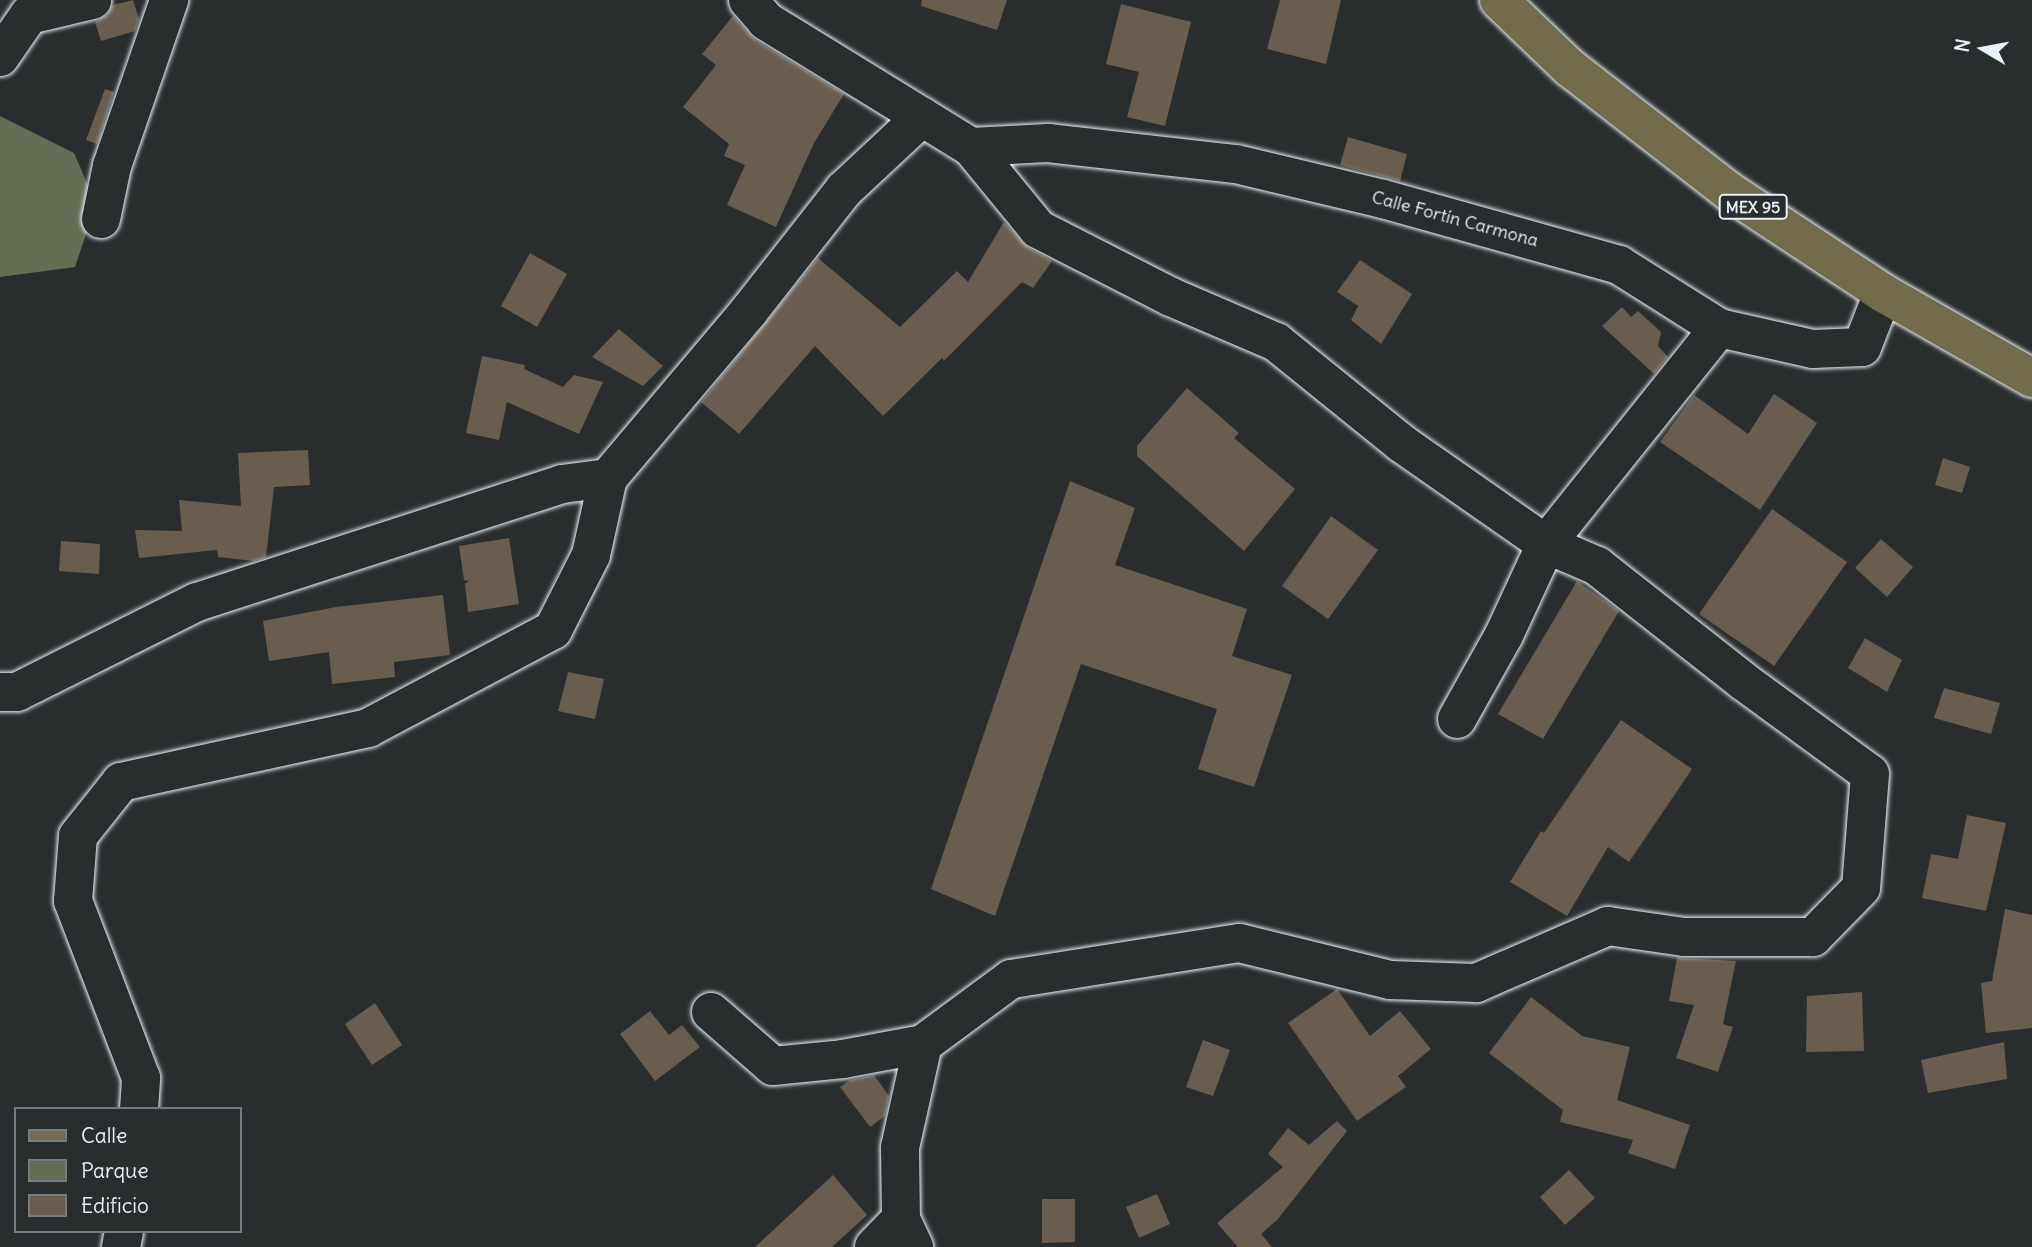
<!DOCTYPE html>
<html>
<head>
<meta charset="utf-8">
<style>
	body { margin:0 }
	#map { position:relative; width:2032px; height:1247px; overflow:hidden; background:#2a2d2e; font-family:Delius,sans-serif }
	div>[style] { position:absolute }
	.green>* { inset:0; background:#646e55 }
	.building>* { inset:0; background:#695d50 }
	.roads { filter:drop-shadow(0 0 2px #e8f1f8) drop-shadow(0 0 2px #e8f1f8) }
	.minor>* { height:38px; margin:-19px; padding:0 19px; transform-origin:19px; border-radius:19px; background:#2a2d2e }
	.primary>* { height:38px; margin:-19px; padding:0 19px; transform-origin:19px; border-radius:19px; background:#726c4b }
	span { translate:-50% -50%; white-space:nowrap; text-align:center; line-height:1.15; -webkit-text-stroke:5px #2a2d2e; paint-order:stroke }
	.shield-label span { padding:2px 5px; background:#2a2d2e; border:2px solid; border-radius:5px; -webkit-text-stroke-width:0 }
	.shield-label { font-size:16px; color:#e8f1f8; font-weight:700 }
	.street-label { font-size:18px; color:#e8f1f8 }
	.legend { position:absolute; left:14px; top:1107px; width:228px; height:126px; box-sizing:border-box; background:#2a2d2e; border:2px solid #767b7f; margin:0; padding:9px 12px; list-style:none; font-size:21px; color:#e8f1f8 }
	.legend li { display:flex; align-items:center; gap:14px; height:35px }
	.legend b { width:35px; border:2px solid #767b7f }
	.north { position:absolute; left:1948px; top:14px; width:70px; height:70px; -webkit-text-stroke:5px #2a2d2e; paint-order:stroke; rotate:280deg; font-size:19px; font-weight:700; line-height:28px; text-align:center; color:#e8f1f8 }
	.north::after { content:''; display:block; margin:auto; width:24px; height:32px; background:#e8f1f8; clip-path:polygon(50% 0,100% 100%,50% 72%,0 100%) }
</style>
</head>
<body>
<div id="map">
	<div class="green">
		<div style="clip-path:polygon(0 116px,74px 153px,96px 204px,75px 267px,0 277px)"></div>
	</div>
	<div class="building">
		<div style="clip-path:polygon(133px 0,139px 19px,135px 31px,101px 41px,95px 22px,107px 15px,113px 5px)"></div>
		<div style="clip-path:polygon(922px 0,1007px 0,997px 30px,921px 6px)"></div>
		<div style="clip-path:polygon(1280px 0,1341px 0,1326px 64px,1267px 49px)"></div>
		<div style="clip-path:polygon(1121px 4px,1191px 22px,1165px 126px,1127px 117px,1139px 72px,1106px 64px)"></div>
		<div style="clip-path:polygon(733px 16px,755px 40px,844px 94px,814px 143px,776px 227px,727px 205px,745px 165px,724px 156px,729px 144px,683px 107px,716px 65px,702px 54px)"></div>
		<div style="clip-path:polygon(105px 89px,114px 92px,97px 144px,86px 140px)"></div>
		<div style="clip-path:polygon(1348px 137px,1407px 154px,1400px 181px,1340px 165px)"></div>
		<div style="clip-path:polygon(1004px 222px,1028px 248px,1052px 261px,1033px 288px,1022px 282px,944px 361px,942px 358px,883px 416px,815px 346px,739px 434px,701px 402px,818px 258px,900px 327px,957px 271px,968px 282px)"></div>
		<div style="clip-path:polygon(530px 253px,567px 274px,537px 327px,501px 306px)"></div>
		<div style="clip-path:polygon(1360px 260px,1412px 294px,1381px 344px,1351px 320px,1358px 306px,1337px 292px)"></div>
		<div style="clip-path:polygon(1622px 307px,1631px 317px,1638px 311px,1661px 332px,1658px 346px,1668px 357px,1654px 374px,1602px 326px)"></div>
		<div style="clip-path:polygon(619px 329px,663px 366px,643px 386px,592px 357px)"></div>
		<div style="clip-path:polygon(482px 356px,525px 365px,524px 369px,563px 387px,574px 375px,603px 382px,579px 434px,507px 402px,499px 440px,466px 433px)"></div>
		<div style="clip-path:polygon(1187px 388px,1239px 433px,1234px 438px,1295px 489px,1244px 551px,1137px 456px,1137px 446px)"></div>
		<div style="clip-path:polygon(1774px 394px,1817px 423px,1760px 510px,1660px 442px,1694px 395px,1748px 434px)"></div>
		<div style="clip-path:polygon(308px 450px,310px 485px,274px 487px,266px 557px,254px 561px,218px 557px,217px 550px,139px 558px,135px 530px,182px 531px,179px 500px,241px 506px,238px 453px)"></div>
		<div style="clip-path:polygon(1943px 458px,1970px 467px,1962px 493px,1935px 485px)"></div>
		<div style="clip-path:polygon(1070px 481px,1135px 508px,1115px 565px,1247px 609px,1232px 656px,1292px 675px,1254px 787px,1198px 769px,1217px 709px,1081px 664px,995px 916px,931px 889px)"></div>
		<div style="clip-path:polygon(1772px 509px,1847px 562px,1774px 666px,1699px 614px)"></div>
		<div style="clip-path:polygon(1331px 516px,1378px 550px,1328px 619px,1282px 586px)"></div>
		<div style="clip-path:polygon(509px 538px,519px 604px,468px 612px,465px 584px,469px 581px,464px 580px,459px 546px)"></div>
		<div style="clip-path:polygon(1881px 539px,1913px 567px,1887px 597px,1855px 568px)"></div>
		<div style="clip-path:polygon(61px 541px,100px 544px,99px 574px,59px 571px)"></div>
		<div style="clip-path:polygon(1577px 581px,1619px 611px,1543px 739px,1498px 714px)"></div>
		<div style="clip-path:polygon(443px 595px,450px 655px,394px 662px,395px 677px,332px 684px,329px 652px,269px 661px,263px 621px,336px 607px)"></div>
		<div style="clip-path:polygon(1865px 638px,1902px 660px,1887px 692px,1848px 668px)"></div>
		<div style="clip-path:polygon(568px 672px,604px 679px,595px 719px,558px 711px)"></div>
		<div style="clip-path:polygon(1944px 688px,2000px 703px,1991px 734px,1934px 718px)"></div>
		<div style="clip-path:polygon(1621px 720px,1692px 769px,1629px 862px,1608px 847px,1567px 916px,1510px 882px,1541px 831px,1544px 833px)"></div>
		<div style="clip-path:polygon(1967px 815px,2006px 823px,1986px 911px,1922px 898px,1931px 854px,1958px 859px)"></div>
		<div style="clip-path:polygon(2005px 909px,2032px 915px,2032px 1028px,1986px 1033px,1981px 983px,1992px 981px)"></div>
		<div style="clip-path:polygon(1677px 958px,1736px 961px,1723px 1024px,1733px 1027px,1718px 1072px,1676px 1058px,1694px 1005px,1669px 1001px)"></div>
		<div style="clip-path:polygon(1337px 989px,1370px 1036px,1400px 1011px,1431px 1049px,1398px 1076px,1406px 1087px,1357px 1121px,1288px 1023px)"></div>
		<div style="clip-path:polygon(1862px 992px,1864px 1051px,1806px 1052px,1807px 996px)"></div>
		<div style="clip-path:polygon(1531px 997px,1582px 1036px,1630px 1047px,1617px 1100px,1690px 1125px,1675px 1169px,1628px 1153px,1633px 1140px,1560px 1122px,1563px 1110px,1489px 1053px)"></div>
		<div style="clip-path:polygon(375px 1003px,402px 1045px,372px 1065px,345px 1024px)"></div>
		<div style="clip-path:polygon(650px 1011px,669px 1035px,682px 1025px,700px 1047px,655px 1081px,620px 1034px)"></div>
		<div style="clip-path:polygon(1203px 1040px,1230px 1050px,1213px 1096px,1186px 1087px)"></div>
		<div style="clip-path:polygon(2004px 1042px,2007px 1079px,1928px 1093px,1921px 1060px)"></div>
		<div style="clip-path:polygon(874px 1075px,889px 1096px,885px 1116px,870px 1127px,840px 1087px,850px 1080px)"></div>
		<div style="clip-path:polygon(1337px 1121px,1347px 1131px,1278px 1219px,1261px 1234px,1272px 1247px,1238px 1247px,1217px 1223px,1283px 1167px,1268px 1154px,1288px 1128px,1309px 1145px)"></div>
		<div style="clip-path:polygon(1569px 1170px,1595px 1198px,1565px 1225px,1540px 1197px)"></div>
		<div style="clip-path:polygon(833px 1175px,867px 1215px,832px 1247px,755px 1247px)"></div>
		<div style="clip-path:polygon(1157px 1194px,1170px 1224px,1139px 1238px,1126px 1207px)"></div>
		<div style="clip-path:polygon(1042px 1199px,1075px 1199px,1075px 1242px,1042px 1243px)"></div>
	</div>
	<div class="roads">
		<div class="minor">
			<div style="left:748px;top:0;width:28px;rotate:49deg"></div>
			<div style="left:766px;top:21px;width:241px;rotate:31.6deg"></div>
			<div style="left:971px;top:147px;width:106px;rotate:50.7deg"></div>
			<div style="left:1038px;top:229px;width:149px;rotate:27.1deg"></div>
			<div style="left:1171px;top:297px;width:114px;rotate:23.2deg"></div>
			<div style="left:1276px;top:342px;width:161px;rotate:38.9deg"></div>
			<div style="left:1401px;top:443px;width:177px;rotate:34.9deg"></div>
			<div style="left:1546px;top:544px;width:56px;rotate:23.3deg"></div>
			<div style="left:1597px;top:566px;width:186px;rotate:38.2deg"></div>
			<div style="left:1743px;top:681px;width:157px;rotate:36.2deg"></div>
			<div style="left:1870px;top:774px;width:114px;rotate:94.5deg"></div>
			<div style="left:1861px;top:888px;width:69px;rotate:134.4deg"></div>
			<div style="left:1813px;top:937px;width:129px;rotate:180deg"></div>
			<div style="left:1684px;top:937px;width:77px;rotate:-171.8deg"></div>
			<div style="left:1608px;top:926px;width:144px;rotate:156.6deg"></div>
			<div style="left:1476px;top:983px;width:86px;rotate:-178deg"></div>
			<div style="left:1390px;top:980px;width:155px;rotate:-166.2deg"></div>
			<div style="left:1239px;top:943px;width:231px;rotate:171deg"></div>
			<div style="left:1011px;top:979px;width:109px;rotate:143.5deg"></div>
			<div style="left:923px;top:1044px;width:107px;rotate:102.5deg"></div>
			<div style="left:900px;top:1148px;width:71px;rotate:89.2deg"></div>
			<div style="left:901px;top:1219px;width:31px;rotate:65deg"></div>
			<div style="left:0;top:57px;width:51px;rotate:-55.4deg"></div>
			<div style="left:29px;top:15px;width:65px;rotate:-13.4deg"></div>
			<div style="left:971px;top:147px;width:77px;rotate:-3deg"></div>
			<div style="left:1048px;top:143px;width:189px;rotate:6.4deg"></div>
			<div style="left:1236px;top:164px;width:151px;rotate:13.4deg"></div>
			<div style="left:1383px;top:199px;width:245px;rotate:15.6deg"></div>
			<div style="left:1619px;top:265px;width:118px;rotate:32.2deg"></div>
			<div style="left:1719px;top:328px;width:96px;rotate:12.6deg"></div>
			<div style="left:1813px;top:349px;width:49px;rotate:-2.3deg"></div>
			<div style="left:1862px;top:347px;width:58px;rotate:-68.7deg"></div>
			<div style="left:101px;top:219px;width:54px;rotate:-78.3deg"></div>
			<div style="left:112px;top:166px;width:176px;rotate:-71deg"></div>
			<div style="left:0;top:692px;width:17px"></div>
			<div style="left:17px;top:692px;width:201px;rotate:-26.6deg"></div>
			<div style="left:197px;top:602px;width:384px;rotate:-17.9deg"></div>
			<div style="left:562px;top:484px;width:46px;rotate:-7.4deg"></div>
			<div style="left:608px;top:478px;width:219px;rotate:-49.8deg"></div>
			<div style="left:749px;top:311px;width:154px;rotate:-51.9deg"></div>
			<div style="left:844px;top:190px;width:107px;rotate:-43.1deg"></div>
			<div style="left:1457px;top:719px;width:96px;rotate:-60.8deg"></div>
			<div style="left:1504px;top:635px;width:100px;rotate:-65.2deg"></div>
			<div style="left:1546px;top:544px;width:277px;rotate:-51.3deg"></div>
			<div style="left:711px;top:1012px;width:82px;rotate:41.1deg"></div>
			<div style="left:773px;top:1066px;width:70px;rotate:-5.7deg"></div>
			<div style="left:843px;top:1059px;width:81px;rotate:-10.6deg"></div>
			<div style="left:139px;top:1109px;width:31px;rotate:-86deg"></div>
			<div style="left:141px;top:1078px;width:190px;rotate:-111deg"></div>
			<div style="left:73px;top:901px;width:65px;rotate:-85.6deg"></div>
			<div style="left:78px;top:836px;width:69px;rotate:-51.5deg"></div>
			<div style="left:121px;top:782px;width:253px;rotate:-12.3deg"></div>
			<div style="left:368px;top:728px;width:209px;rotate:-27.9deg"></div>
			<div style="left:553px;top:630px;width:84px;rotate:-63.1deg"></div>
			<div style="left:591px;top:555px;width:79px;rotate:-77.6deg"></div>
			<div style="left:121px;top:1247px;width:16px;rotate:-79deg"></div>
			<div style="left:874px;top:1247px;width:39px;rotate:-46deg"></div>
		</div>
		<div class="primary">
			<div style="left:1499px;top:0;width:98px;rotate:43.8deg"></div>
			<div style="left:1570px;top:68px;width:202px;rotate:37.8deg"></div>
			<div style="left:1730px;top:192px;width:183px;rotate:33.4deg"></div>
			<div style="left:1883px;top:293px;width:172px;rotate:29.7deg"></div>
		</div>
	</div>
	<div class="shield-label">
		<span style="left:1753px;top:207px">MEX 95</span>
	</div>
	<div class="street-label">
		<span style="left:1455px;top:219px;rotate:15deg">Calle Fortín Carmona</span>
	</div>
	<ul class="legend">
	<li><b style="height:9px;background:#726c4b"></b>Calle</li>
	<li><b style="height:19px;background:#646e55"></b>Parque</li>
	<li><b style="height:19px;background:#695d50"></b>Edificio</li>
	</ul>
	<div class="north">N</div>
</div>
</body>
</html>
